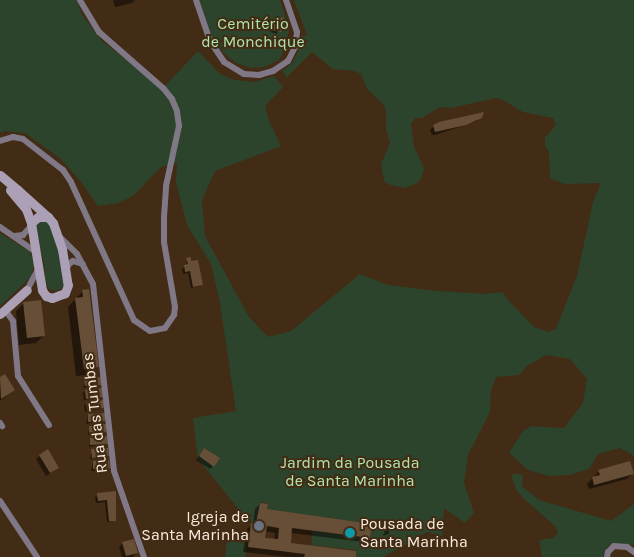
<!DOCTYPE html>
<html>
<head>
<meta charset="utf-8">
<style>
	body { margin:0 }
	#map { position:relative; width:634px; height:557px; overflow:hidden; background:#422c15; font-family:Karla,sans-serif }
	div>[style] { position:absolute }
	.green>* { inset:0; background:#2d442c }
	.shadow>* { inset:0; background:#0007 }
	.building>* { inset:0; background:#674f37 }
	.street>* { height:6px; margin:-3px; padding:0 3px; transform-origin:3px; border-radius:3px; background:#807886 }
	.secondary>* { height:9px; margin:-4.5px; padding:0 4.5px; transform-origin:4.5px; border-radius:4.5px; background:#aca0b6 }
	.dots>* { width:14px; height:14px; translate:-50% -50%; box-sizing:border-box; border:2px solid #422c15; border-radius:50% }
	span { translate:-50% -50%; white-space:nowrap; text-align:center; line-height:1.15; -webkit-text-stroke:4px #422c15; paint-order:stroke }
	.park-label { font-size:16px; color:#aee5aa }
	.street-label { font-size:16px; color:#fbecde }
	.poi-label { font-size:16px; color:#fbecde }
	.right { translate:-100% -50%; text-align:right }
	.left { translate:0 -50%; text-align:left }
</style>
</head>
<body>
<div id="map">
	<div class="green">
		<div style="clip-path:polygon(0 0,76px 0,83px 16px,102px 41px,163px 88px,198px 51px,220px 74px,234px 80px,254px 82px,274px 76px,283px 87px,265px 106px,269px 121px,281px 146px,215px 171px,202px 200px,205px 236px,249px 317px,268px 337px,291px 331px,360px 274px,388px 285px,437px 291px,486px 294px,503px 292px,508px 300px,534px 327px,548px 332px,556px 329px,577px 276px,593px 202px,601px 183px,564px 184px,550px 178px,549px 152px,545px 146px,545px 138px,556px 125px,553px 118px,523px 112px,503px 100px,496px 98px,451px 108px,440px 107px,422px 118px,415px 118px,411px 124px,414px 147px,424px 168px,422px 176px,419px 182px,405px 188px,390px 185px,384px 181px,381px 164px,390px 143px,386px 128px,386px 113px,384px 105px,367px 89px,361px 74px,354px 71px,333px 69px,312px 52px,287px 77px,282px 71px,291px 64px,298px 52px,302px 36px,307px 35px,294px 0,634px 0,634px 456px,620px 448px,598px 454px,589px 469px,570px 475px,549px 476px,528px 470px,509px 453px,522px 432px,531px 426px,564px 428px,583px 403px,587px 379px,570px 359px,546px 355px,527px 366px,519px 375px,496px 377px,491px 390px,490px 412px,468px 455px,464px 483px,474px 513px,465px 523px,444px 508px,442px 536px,427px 532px,383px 557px,356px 557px,356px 550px,311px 545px,313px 531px,370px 538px,372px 524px,267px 509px,268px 503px,260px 502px,256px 522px,251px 522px,250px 517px,236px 513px,237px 507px,198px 459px,193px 418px,236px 411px,220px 303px,211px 264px,187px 225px,176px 182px,177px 163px,161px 167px,133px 196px,118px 203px,98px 206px,82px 183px,61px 159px,25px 133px,5px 131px,0 133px)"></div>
		<div style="clip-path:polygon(199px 0,280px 0,289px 29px,286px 47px,279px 60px,264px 67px,251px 68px,236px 63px,222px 51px,210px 32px)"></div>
		<div style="clip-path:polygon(41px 220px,49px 221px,57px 242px,64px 284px,61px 289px,56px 291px,49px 289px,46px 284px,44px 262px,35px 230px,37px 223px)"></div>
		<div style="clip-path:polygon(0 233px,29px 251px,35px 261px,31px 277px,0 306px)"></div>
		<div style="clip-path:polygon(516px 473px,523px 476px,522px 486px,539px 500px,611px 521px,634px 504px,634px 545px,613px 543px,606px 548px,603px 557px,542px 557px,539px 540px,553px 538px,558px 533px,556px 527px,523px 498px,516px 489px,511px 476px)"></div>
		<div style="clip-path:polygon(227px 540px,247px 543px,245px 557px,225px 557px)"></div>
	</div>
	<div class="shadow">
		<div style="clip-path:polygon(113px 0,135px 0,132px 3px,115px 7px)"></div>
		<div style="clip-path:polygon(275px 19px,283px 19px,277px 34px,270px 32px)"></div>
		<div style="clip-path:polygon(481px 117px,477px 121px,435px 135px,432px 135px,430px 130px,434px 126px)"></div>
		<div style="clip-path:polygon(187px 259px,202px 284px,200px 286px,191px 288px,188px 273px,183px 274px,182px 269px,186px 266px)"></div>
		<div style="clip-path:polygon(83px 291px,97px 367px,90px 375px,76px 376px,68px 307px)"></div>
		<div style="clip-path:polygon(24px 303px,43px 336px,36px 343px,19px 345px,16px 311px)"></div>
		<div style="clip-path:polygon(5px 375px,14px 390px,0 401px,0 378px)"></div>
		<div style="clip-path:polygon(85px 380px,101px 384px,83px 388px)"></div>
		<div style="clip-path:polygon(85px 391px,102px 397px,84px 400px,83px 393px)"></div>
		<div style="clip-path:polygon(87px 403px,103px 408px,85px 412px,84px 405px)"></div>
		<div style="clip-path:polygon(88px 416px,104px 420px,86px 424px)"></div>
		<div style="clip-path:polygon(89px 427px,105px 432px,103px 434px,88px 435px)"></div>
		<div style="clip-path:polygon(90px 439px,107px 443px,89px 447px)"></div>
		<div style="clip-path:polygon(204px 449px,213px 466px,210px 469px,196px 460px)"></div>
		<div style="clip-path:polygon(92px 451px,107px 456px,90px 459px)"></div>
		<div style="clip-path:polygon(40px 456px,58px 468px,46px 476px,36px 459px)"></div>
		<div style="clip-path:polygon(93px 462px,108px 468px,106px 470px,91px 471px)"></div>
		<div style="clip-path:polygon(599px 471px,632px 474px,627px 479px,589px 489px,587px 484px)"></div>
		<div style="clip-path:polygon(115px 493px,115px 520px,107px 522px,105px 502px,96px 503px,95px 497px)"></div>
		<div style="clip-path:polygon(evenodd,260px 504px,266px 510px,369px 537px,364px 542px,290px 533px,289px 544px,354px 557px,287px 557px,243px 552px,247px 529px,253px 524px,255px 509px,260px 504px,265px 531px,275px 533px,274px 540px,264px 539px,265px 531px)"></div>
		<div style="clip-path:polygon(386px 527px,389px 527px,389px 534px,383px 536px)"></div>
		<div style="clip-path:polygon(123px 543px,136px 553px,133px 557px,122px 557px,119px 547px)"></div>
	</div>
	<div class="building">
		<div style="clip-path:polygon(281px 17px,284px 18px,281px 32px,271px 30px,275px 18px,280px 19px)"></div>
		<div style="clip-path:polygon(484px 112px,482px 118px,466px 125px,435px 132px,433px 125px,439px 122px)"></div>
		<div style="clip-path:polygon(191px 257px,191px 261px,198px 260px,203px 285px,193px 287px,190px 271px,185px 272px,184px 265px,188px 264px,186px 258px)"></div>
		<div style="clip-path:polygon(89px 289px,99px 367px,84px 369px,75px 298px,83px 297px,82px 290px)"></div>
		<div style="clip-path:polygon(41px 300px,45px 336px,27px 338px,23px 302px)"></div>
		<div style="clip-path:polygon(5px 374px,15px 390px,1px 399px,0 377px)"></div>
		<div style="clip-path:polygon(101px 377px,102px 385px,85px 386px,84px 379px)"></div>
		<div style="clip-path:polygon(102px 388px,103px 397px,86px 399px,85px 390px)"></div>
		<div style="clip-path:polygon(104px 400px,104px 408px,87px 410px,86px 402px)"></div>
		<div style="clip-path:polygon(105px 413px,105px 421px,88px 422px,88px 414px)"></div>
		<div style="clip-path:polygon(106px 424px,106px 432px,89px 434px,89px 426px)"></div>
		<div style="clip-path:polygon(107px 436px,108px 444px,90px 445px,90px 438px)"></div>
		<div style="clip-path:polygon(108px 448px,109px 456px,92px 458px,91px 449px)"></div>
		<div style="clip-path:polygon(204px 448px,220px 458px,214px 467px,199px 456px)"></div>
		<div style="clip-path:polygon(48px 449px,59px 468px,50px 473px,39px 455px)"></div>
		<div style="clip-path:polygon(109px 460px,110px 468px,93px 469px,93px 461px)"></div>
		<div style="clip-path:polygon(630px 461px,634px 474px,594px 485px,592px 477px,600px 475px,598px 470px)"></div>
		<div style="clip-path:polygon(116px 491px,116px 521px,109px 521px,107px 500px,98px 501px,97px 493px)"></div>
		<div style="clip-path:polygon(evenodd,260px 503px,268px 504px,267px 509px,372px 524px,370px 538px,292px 528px,291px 543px,356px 551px,356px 557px,304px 557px,305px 554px,248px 547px,251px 523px,256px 523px,260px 503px,267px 526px,279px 528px,278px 539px,265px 538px,267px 526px)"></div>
		<div style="clip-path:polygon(134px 539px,138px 553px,126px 556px,122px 542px)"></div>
	</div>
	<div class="street">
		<div style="left:196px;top:0;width:43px;rotate:71.1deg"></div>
		<div style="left:210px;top:41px;width:25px;rotate:56deg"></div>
		<div style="left:224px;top:62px;width:23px;rotate:31deg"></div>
		<div style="left:244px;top:74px;width:15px;rotate:4deg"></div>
		<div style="left:259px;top:75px;width:15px;rotate:-16deg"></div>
		<div style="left:273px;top:71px;width:18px;rotate:-34deg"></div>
		<div style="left:288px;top:61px;width:16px;rotate:-63deg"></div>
		<div style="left:295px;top:47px;width:15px;rotate:-82deg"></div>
		<div style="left:297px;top:32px;width:34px;rotate:-109deg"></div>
		<div style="left:0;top:141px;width:14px;rotate:-17deg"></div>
		<div style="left:13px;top:137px;width:10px;rotate:11deg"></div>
		<div style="left:23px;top:139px;width:51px;rotate:37.8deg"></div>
		<div style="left:63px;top:170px;width:14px;rotate:56deg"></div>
		<div style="left:71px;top:182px;width:152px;rotate:65.5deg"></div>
		<div style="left:134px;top:320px;width:19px;rotate:35deg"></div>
		<div style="left:150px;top:331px;width:15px;rotate:-11deg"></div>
		<div style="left:165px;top:328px;width:16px;rotate:-55deg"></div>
		<div style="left:174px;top:315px;width:8px;rotate:-83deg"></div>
		<div style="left:175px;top:307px;width:66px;rotate:-99.6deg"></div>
		<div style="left:164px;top:242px;width:25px;rotate:-90deg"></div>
		<div style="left:164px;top:217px;width:31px;rotate:-86deg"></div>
		<div style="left:166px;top:186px;width:61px;rotate:-77.8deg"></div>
		<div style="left:179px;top:126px;width:15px;rotate:-98deg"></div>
		<div style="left:177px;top:111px;width:13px;rotate:-113deg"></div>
		<div style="left:172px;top:99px;width:14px;rotate:-129deg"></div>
		<div style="left:163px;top:88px;width:85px;rotate:-138.8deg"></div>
		<div style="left:99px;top:32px;width:37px;rotate:-121deg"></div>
		<div style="left:0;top:227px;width:44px;rotate:34.8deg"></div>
		<div style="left:14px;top:236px;width:9px;rotate:-6deg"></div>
		<div style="left:23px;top:235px;width:12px;rotate:-48deg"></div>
		<div style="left:59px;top:236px;width:25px;rotate:45deg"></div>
		<div style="left:77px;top:254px;width:34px;rotate:62deg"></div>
		<div style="left:93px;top:284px;width:188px;rotate:83.6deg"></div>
		<div style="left:114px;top:471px;width:91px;rotate:70.8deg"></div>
		<div style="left:66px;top:270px;width:7px;rotate:-63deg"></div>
		<div style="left:69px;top:264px;width:5px;rotate:-37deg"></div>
		<div style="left:73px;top:261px;width:10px;rotate:17deg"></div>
		<div style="left:27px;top:290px;width:24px;rotate:-62deg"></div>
		<div style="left:5px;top:310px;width:14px;rotate:54deg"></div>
		<div style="left:13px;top:321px;width:55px;rotate:84.8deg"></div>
		<div style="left:18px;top:376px;width:58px;rotate:57.7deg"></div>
		<div style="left:0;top:423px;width:4px;rotate:56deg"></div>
		<div style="left:0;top:501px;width:67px;rotate:56.5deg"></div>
		<div style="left:607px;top:557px;width:5px;rotate:-79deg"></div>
		<div style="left:608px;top:552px;width:8px;rotate:-45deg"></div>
		<div style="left:614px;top:546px;width:13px;rotate:4deg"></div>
		<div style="left:627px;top:547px;width:9px;rotate:36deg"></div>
	</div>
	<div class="secondary">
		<div style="left:0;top:175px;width:23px;rotate:40deg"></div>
		<div style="left:18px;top:190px;width:40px;rotate:42deg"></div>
		<div style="left:48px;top:217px;width:8px;rotate:50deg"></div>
		<div style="left:53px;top:223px;width:28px;rotate:71deg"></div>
		<div style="left:62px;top:249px;width:36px;rotate:81deg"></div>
		<div style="left:68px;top:285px;width:9px;rotate:111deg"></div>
		<div style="left:65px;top:293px;width:14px;rotate:159deg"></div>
		<div style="left:52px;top:298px;width:6px;rotate:-162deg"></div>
		<div style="left:46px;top:296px;width:7px;rotate:-124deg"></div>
		<div style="left:42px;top:290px;width:68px;rotate:-99.3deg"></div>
		<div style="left:31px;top:223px;width:9px;rotate:-41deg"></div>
		<div style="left:38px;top:217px;width:10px"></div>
		<div style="left:10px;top:190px;width:25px;rotate:50deg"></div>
		<div style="left:26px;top:209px;width:15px;rotate:70deg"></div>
		<div style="left:0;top:314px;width:36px;rotate:-42deg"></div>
	</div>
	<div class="dots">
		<div style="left:259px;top:526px;background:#6b7280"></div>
		<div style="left:350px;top:533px;background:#0f9aa8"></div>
	</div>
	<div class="park-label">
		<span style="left:253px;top:33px">Cemitério<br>de Monchique</span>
		<span style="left:350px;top:472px">Jardim da Pousada<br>de Santa Marinha</span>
	</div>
	<div class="street-label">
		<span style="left:95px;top:413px;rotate:-97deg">Rua das Tumbas</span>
	</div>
	<div class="poi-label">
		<span class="right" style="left:249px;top:526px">Igreja de<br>Santa Marinha</span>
		<span class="left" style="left:360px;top:533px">Pousada de<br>Santa Marinha</span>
	</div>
</div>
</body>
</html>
